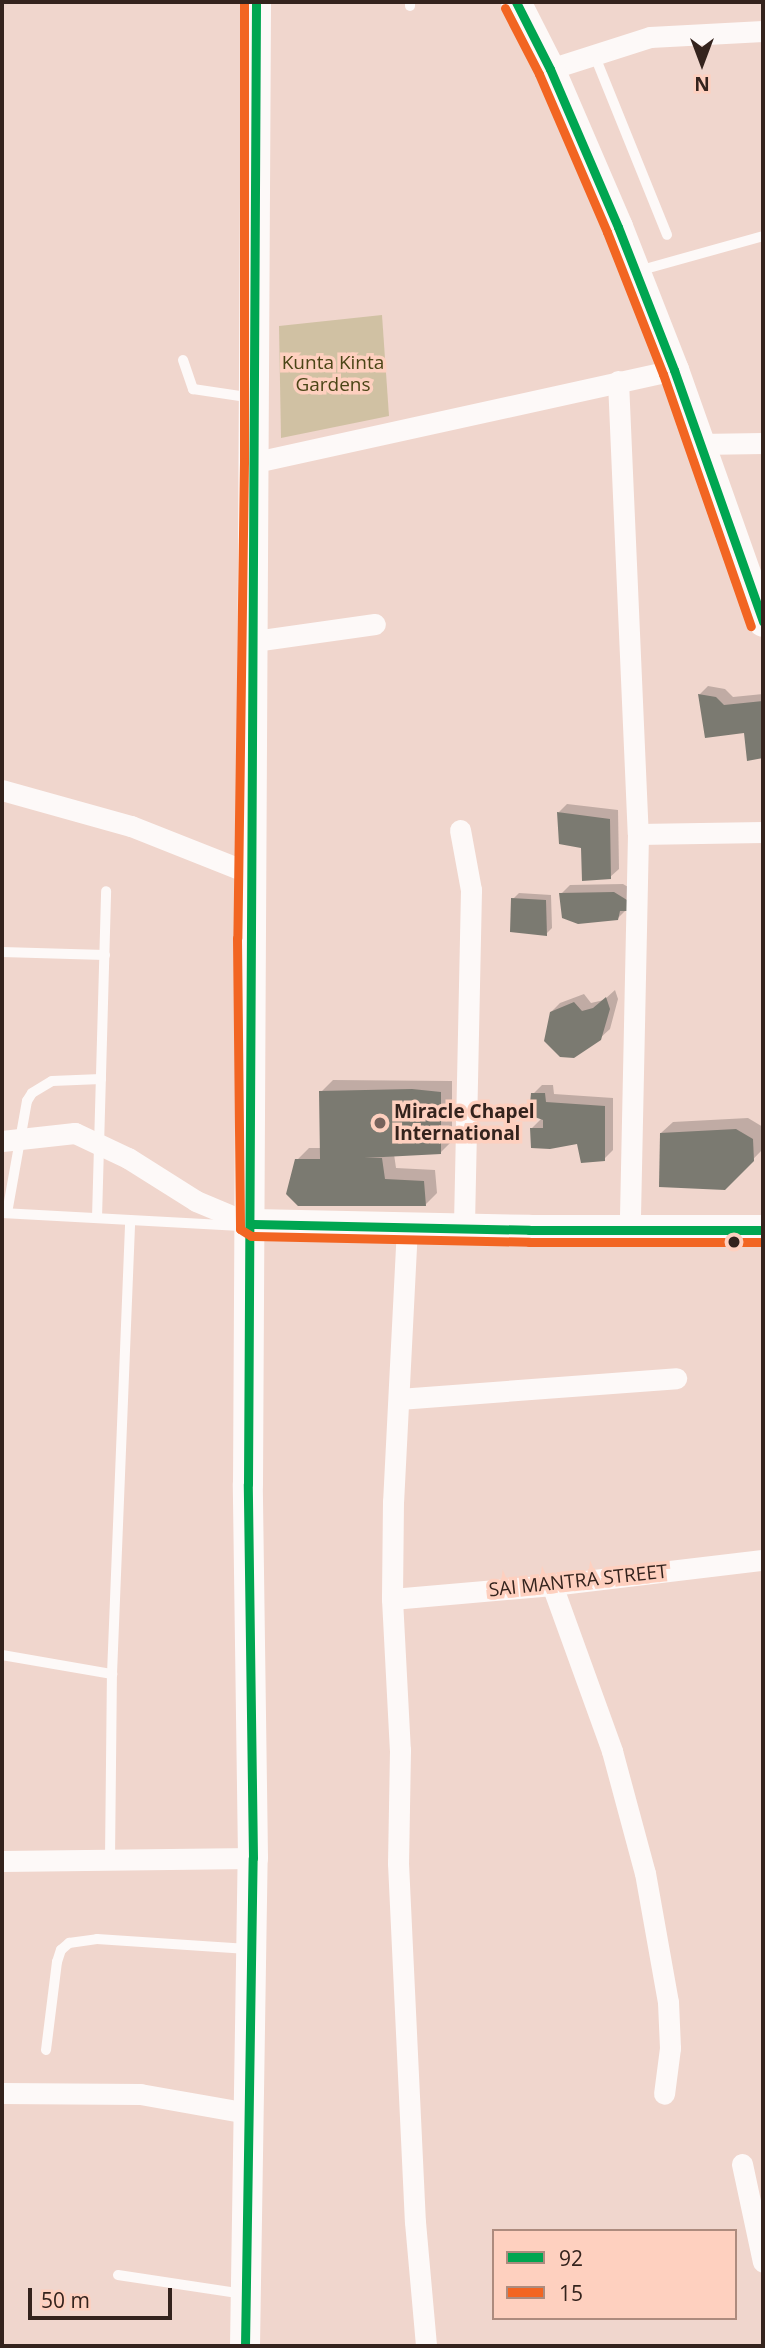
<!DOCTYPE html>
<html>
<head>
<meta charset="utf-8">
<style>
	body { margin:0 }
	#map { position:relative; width:765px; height:2348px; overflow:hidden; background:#f0d6cd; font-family:"Open Sans",sans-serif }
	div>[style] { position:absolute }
	.green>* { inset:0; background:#d0c1a3 }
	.shadow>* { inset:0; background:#0003 }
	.building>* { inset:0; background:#7b7a71 }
	.service>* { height:10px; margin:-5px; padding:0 5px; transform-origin:5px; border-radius:5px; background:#fdf9f8 }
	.minor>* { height:21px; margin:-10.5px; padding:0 10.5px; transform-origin:10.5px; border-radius:10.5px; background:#fdf9f8 }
	.secondary>* { height:30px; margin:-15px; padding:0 15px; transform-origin:15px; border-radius:15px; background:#fdf9f8 }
	.bus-1>* { height:9px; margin:-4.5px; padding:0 4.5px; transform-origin:4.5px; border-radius:4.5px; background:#00a651 }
	.bus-2>* { height:9px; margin:-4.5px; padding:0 4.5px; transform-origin:4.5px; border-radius:4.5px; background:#f26522 }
	.dots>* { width:19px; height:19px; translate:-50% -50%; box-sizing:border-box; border:4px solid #fed0bf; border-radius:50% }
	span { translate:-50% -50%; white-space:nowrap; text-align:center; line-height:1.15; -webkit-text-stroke:7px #fed0bf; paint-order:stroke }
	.park-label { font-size:19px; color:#4b4516 }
	.poi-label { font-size:19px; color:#34231d; font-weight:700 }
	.left { translate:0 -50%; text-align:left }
	.street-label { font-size:19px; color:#34231d }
	.frame { position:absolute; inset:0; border:4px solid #34231d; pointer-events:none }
	.legend { position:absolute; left:492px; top:2229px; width:245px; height:91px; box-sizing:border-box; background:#fed0bf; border:2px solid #ad8b7e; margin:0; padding:9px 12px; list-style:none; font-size:21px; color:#34231d }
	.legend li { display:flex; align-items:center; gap:14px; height:35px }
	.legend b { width:35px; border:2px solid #ad8b7e }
	.north { position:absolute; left:667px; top:28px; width:70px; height:70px; -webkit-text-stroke:5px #fed0bf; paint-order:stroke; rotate:180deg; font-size:19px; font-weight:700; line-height:28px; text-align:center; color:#34231d }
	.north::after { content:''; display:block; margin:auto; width:24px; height:32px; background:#34231d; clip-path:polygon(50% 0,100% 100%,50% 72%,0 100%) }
	.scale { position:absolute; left:28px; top:2288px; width:144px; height:32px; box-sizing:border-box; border:4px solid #34231d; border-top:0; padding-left:9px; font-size:21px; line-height:24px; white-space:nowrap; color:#34231d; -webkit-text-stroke:5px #fed0bf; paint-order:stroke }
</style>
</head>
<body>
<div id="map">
	<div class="green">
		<div style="clip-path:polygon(382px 315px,389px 416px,281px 438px,279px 326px)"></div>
	</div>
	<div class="shadow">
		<div style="clip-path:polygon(708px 686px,725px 689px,733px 697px,763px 694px,763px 756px,749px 759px,745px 731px,699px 695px)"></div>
		<div style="clip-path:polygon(567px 804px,618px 810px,619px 869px,610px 877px,559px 812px)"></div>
		<div style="clip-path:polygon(623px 884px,635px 891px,635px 901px,617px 919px,561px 894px,570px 885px)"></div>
		<div style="clip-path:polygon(519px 893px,551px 895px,552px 928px,546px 934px,513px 899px)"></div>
		<div style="clip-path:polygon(615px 990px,618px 999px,610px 1029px,600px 1038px,551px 1012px,560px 1003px,584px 994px,591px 1003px,604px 1000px)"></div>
		<div style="clip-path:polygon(333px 1080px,452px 1081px,452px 1141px,440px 1153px,394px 1154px,396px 1168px,435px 1170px,437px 1193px,425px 1205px,297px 1160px,309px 1148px,322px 1148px,321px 1092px)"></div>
		<div style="clip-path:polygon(542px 1085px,553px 1085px,554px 1094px,613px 1098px,613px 1150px,604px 1159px,578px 1142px,532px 1128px,542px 1118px,533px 1094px)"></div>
		<div style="clip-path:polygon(748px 1118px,763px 1127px,763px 1149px,724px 1189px,661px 1133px,673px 1122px)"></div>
	</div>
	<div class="building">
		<div style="clip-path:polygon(698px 694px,716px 697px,724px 705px,763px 701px,763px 758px,747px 761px,744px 733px,705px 738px)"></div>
		<div style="clip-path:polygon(557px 812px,610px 819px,611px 879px,582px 881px,581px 848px,559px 844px)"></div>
		<div style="clip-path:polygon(614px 892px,627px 900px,627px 911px,620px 911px,618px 920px,578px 924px,562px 918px,559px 893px)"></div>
		<div style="clip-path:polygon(511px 898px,546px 900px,547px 936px,510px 932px)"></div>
		<div style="clip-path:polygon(606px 997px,610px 1009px,601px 1040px,574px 1058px,560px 1057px,544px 1041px,550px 1012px,574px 1002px,582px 1011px,593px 1008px)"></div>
		<div style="clip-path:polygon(412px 1089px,441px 1092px,441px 1154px,364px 1158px,382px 1158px,385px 1179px,424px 1181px,426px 1206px,298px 1206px,286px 1194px,295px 1159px,320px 1159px,319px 1091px)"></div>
		<div style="clip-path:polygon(531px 1093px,545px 1093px,546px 1102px,605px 1106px,605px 1161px,581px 1163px,577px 1144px,550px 1149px,531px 1148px,530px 1128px,543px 1128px,543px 1120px,529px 1115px)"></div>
		<div style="clip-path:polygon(736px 1129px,753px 1139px,754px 1161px,725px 1190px,659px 1187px,660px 1133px)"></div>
	</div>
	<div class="service">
		<div style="left:410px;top:2px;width:4px;rotate:90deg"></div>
		<div style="left:594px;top:54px;width:195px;rotate:68deg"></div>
		<div style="left:638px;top:271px;width:130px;rotate:-15.6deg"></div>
		<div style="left:183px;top:360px;width:31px;rotate:71deg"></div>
		<div style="left:193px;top:389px;width:61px;rotate:8.5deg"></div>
		<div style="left:2px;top:952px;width:103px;rotate:1.7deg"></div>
		<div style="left:2px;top:1213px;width:239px;rotate:3.1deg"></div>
		<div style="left:7px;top:1213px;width:114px;rotate:-79.9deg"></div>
		<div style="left:27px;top:1101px;width:9px;rotate:-58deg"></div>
		<div style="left:32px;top:1093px;width:23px;rotate:-31deg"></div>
		<div style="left:52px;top:1081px;width:49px;rotate:-2.3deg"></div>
		<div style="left:97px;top:1218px;width:327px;rotate:-88.4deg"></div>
		<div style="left:2px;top:1655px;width:112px;rotate:9.8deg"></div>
		<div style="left:110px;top:1859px;width:185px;rotate:-89.4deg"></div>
		<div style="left:112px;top:1674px;width:454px;rotate:-87.7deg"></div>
		<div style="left:46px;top:2050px;width:89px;rotate:-82.9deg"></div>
		<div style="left:57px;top:1962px;width:13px;rotate:-72deg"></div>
		<div style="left:61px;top:1950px;width:11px;rotate:-41deg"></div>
		<div style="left:69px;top:1943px;width:28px;rotate:-8deg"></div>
		<div style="left:97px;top:1939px;width:151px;rotate:3.8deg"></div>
		<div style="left:118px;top:2275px;width:126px;rotate:8.6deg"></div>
	</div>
	<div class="minor">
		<div style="left:550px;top:69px;width:105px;rotate:-17.7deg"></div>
		<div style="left:650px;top:37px;width:113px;rotate:-3deg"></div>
		<div style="left:618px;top:381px;width:453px;rotate:87.5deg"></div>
		<div style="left:638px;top:834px;width:397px;rotate:91.2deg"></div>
		<div style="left:699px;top:444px;width:64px;rotate:-0.9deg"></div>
		<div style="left:256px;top:462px;width:428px;rotate:-12.4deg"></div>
		<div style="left:254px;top:641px;width:122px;rotate:-8deg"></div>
		<div style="left:2px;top:790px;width:134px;rotate:15.6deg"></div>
		<div style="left:131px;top:826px;width:128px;rotate:21.6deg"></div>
		<div style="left:460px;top:830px;width:61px;rotate:79.6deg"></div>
		<div style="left:471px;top:890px;width:337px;rotate:91.2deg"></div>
		<div style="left:638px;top:834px;width:125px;rotate:-0.9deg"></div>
		<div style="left:2px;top:1141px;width:73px;rotate:-6.3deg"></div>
		<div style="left:75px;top:1133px;width:59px;rotate:25.3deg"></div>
		<div style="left:128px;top:1158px;width:80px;rotate:32.3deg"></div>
		<div style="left:196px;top:1201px;width:60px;rotate:22.7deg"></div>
		<div style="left:407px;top:1227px;width:274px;rotate:92.9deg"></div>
		<div style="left:393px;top:1501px;width:98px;rotate:90.6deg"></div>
		<div style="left:392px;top:1599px;width:151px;rotate:87deg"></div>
		<div style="left:400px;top:1750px;width:113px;rotate:91deg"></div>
		<div style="left:398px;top:1863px;width:359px;rotate:87.3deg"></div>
		<div style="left:415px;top:2222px;width:124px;rotate:84.9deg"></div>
		<div style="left:399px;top:1399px;width:278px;rotate:-4.3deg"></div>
		<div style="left:552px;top:1585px;width:177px;rotate:70.1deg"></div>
		<div style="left:612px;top:1751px;width:126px;rotate:74.9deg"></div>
		<div style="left:645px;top:1873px;width:131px;rotate:79.9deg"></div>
		<div style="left:668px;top:2002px;width:46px;rotate:87.5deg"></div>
		<div style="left:670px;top:2048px;width:46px;rotate:97.4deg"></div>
		<div style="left:392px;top:1599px;width:161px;rotate:-5deg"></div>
		<div style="left:552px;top:1585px;width:212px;rotate:-6.8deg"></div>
		<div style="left:2px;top:1861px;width:251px;rotate:-0.7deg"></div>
		<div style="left:2px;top:2093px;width:138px;rotate:0.4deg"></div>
		<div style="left:140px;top:2094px;width:110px;rotate:10deg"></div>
		<div style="left:742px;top:2164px;width:100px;rotate:77.9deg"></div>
	</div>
	<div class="secondary">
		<div style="left:516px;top:2px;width:75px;rotate:63.1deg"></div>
		<div style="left:550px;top:69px;width:172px;rotate:66.7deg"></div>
		<div style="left:618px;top:227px;width:154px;rotate:68.6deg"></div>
		<div style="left:674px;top:370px;width:267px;rotate:70.5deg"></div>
		<div style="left:251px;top:1224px;width:278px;rotate:1.2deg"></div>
		<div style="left:529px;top:1230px;width:234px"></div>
		<div style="left:245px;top:2346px;width:488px;rotate:-89.1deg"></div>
		<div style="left:253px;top:1858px;width:374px;rotate:-90.8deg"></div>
		<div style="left:248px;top:1484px;width:1482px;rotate:-89.69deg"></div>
	</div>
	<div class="bus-1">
		<div style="left:516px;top:2px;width:75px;rotate:63.1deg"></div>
		<div style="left:550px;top:69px;width:172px;rotate:66.7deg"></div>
		<div style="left:618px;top:227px;width:154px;rotate:68.6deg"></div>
		<div style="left:674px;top:370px;width:267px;rotate:70.5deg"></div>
		<div style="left:251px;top:1224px;width:278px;rotate:1.2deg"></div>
		<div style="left:529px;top:1230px;width:234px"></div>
		<div style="left:245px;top:2346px;width:488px;rotate:-89.1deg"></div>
		<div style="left:253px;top:1858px;width:374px;rotate:-90.8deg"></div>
		<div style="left:248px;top:1484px;width:1482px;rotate:-89.69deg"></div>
	</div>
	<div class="bus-2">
		<div style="left:244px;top:2px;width:460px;rotate:90deg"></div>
		<div style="left:244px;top:462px;width:476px;rotate:90.8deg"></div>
		<div style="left:237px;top:938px;width:291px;rotate:89.4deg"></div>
		<div style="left:240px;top:1229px;width:13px;rotate:32deg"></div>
		<div style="left:251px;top:1236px;width:278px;rotate:1.2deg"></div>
		<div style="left:529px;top:1242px;width:234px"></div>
		<div style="left:505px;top:8px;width:74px;rotate:62.7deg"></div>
		<div style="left:539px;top:74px;width:172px;rotate:66.7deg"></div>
		<div style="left:607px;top:232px;width:153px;rotate:68.5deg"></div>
		<div style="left:663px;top:374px;width:267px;rotate:70.8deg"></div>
	</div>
	<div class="dots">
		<div style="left:380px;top:1123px;background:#76625b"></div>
		<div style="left:734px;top:1242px;background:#34231d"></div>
	</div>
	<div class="park-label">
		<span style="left:333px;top:374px">Kunta Kinta<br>Gardens</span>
	</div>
	<div class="poi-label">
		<span class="left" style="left:394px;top:1123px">Miracle Chapel<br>International</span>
	</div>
	<div class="street-label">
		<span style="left:578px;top:1581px;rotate:-6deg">SAI MANTRA STREET</span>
	</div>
	<div class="frame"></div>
	<ul class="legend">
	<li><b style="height:9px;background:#00a651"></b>92</li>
	<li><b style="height:9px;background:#f26522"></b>15</li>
	</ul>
	<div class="north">N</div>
	<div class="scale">50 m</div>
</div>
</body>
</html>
